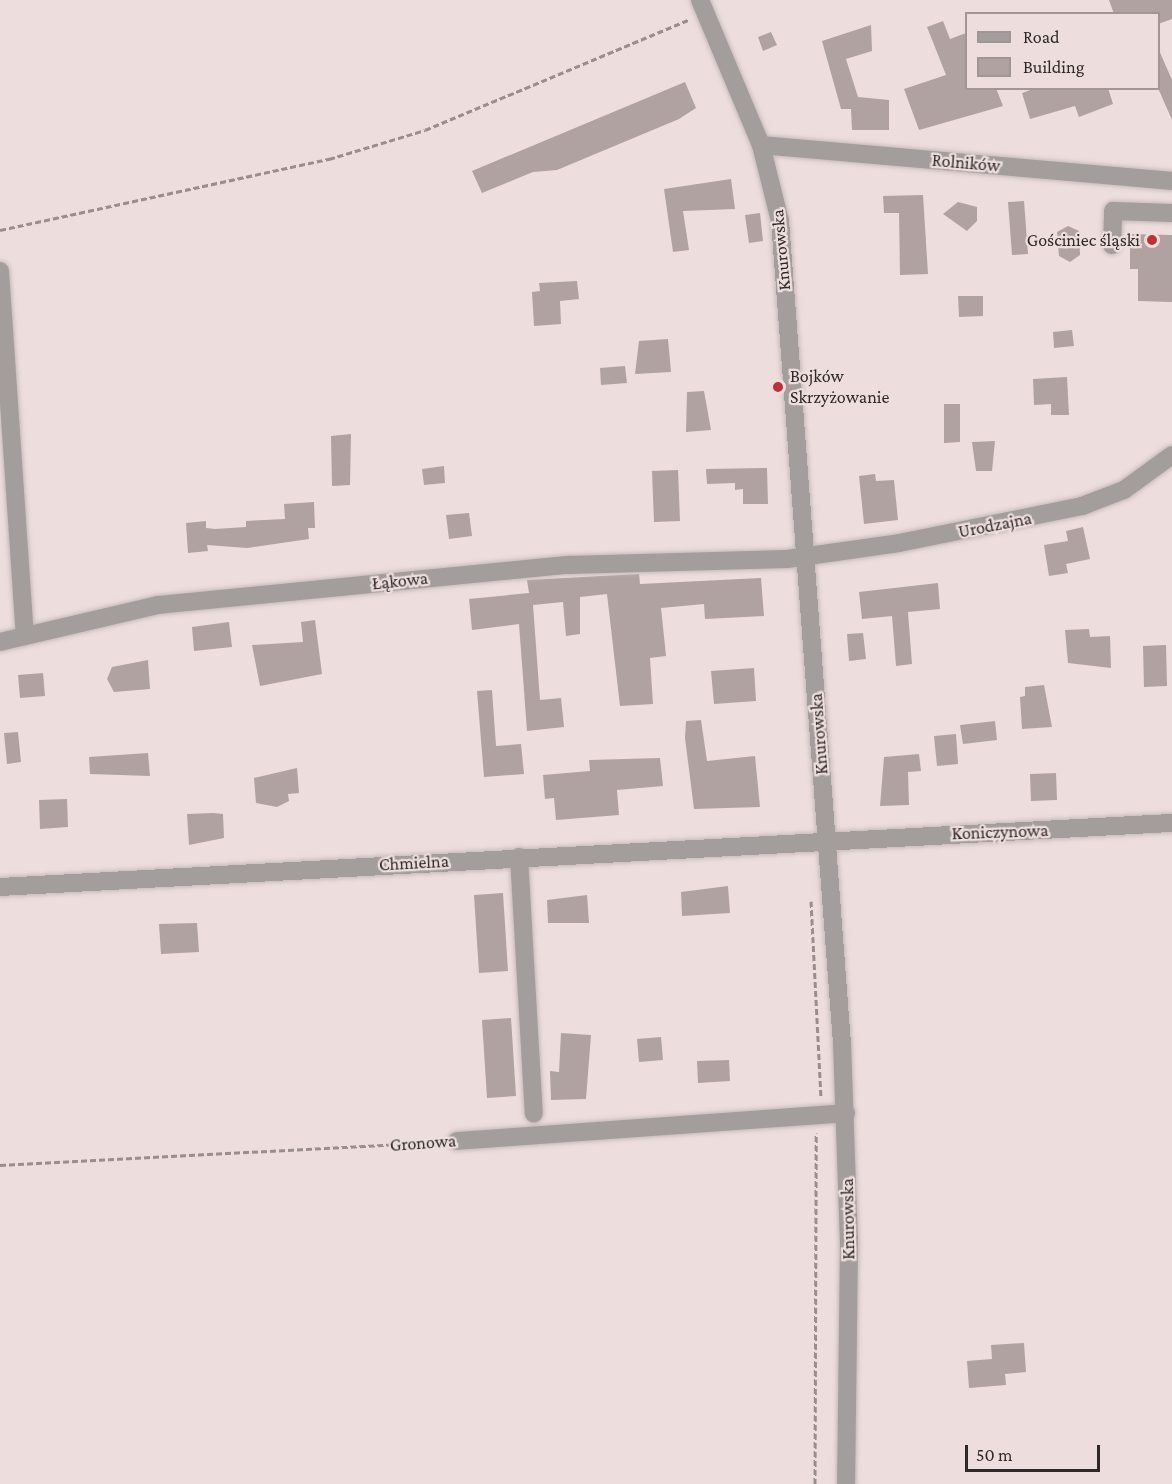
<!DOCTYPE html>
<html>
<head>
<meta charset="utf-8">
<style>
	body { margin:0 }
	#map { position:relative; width:1172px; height:1484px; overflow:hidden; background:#eddedd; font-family:"Crimson Pro",serif }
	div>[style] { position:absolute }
	.building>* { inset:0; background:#b0a2a1 }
	.path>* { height:3px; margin-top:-1.5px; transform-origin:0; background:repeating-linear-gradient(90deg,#998e8d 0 6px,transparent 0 9px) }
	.roads { filter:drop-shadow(0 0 2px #c7bab9) drop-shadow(0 0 2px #c7bab9) }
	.minor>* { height:18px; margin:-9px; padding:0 9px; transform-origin:9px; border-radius:9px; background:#a39d9c }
	.dots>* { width:16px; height:16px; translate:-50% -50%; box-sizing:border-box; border:3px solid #eddedd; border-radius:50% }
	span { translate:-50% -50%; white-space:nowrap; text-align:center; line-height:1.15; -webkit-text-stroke:4.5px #eddedd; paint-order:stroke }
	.street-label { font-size:18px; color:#2e2928 }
	.poi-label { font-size:18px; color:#2e2928 }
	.right { translate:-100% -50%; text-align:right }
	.left { translate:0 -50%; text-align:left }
	.legend { position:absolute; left:965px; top:12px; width:195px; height:78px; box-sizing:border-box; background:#eddedd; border:2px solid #a19695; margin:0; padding:8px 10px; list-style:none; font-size:18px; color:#2e2928 }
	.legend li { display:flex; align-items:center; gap:12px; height:30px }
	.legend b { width:30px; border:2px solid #a19695 }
	.scale { position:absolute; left:965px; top:1445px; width:135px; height:27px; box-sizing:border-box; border:3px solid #2e2928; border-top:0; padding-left:8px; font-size:18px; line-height:21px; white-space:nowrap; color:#2e2928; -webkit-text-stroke:4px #eddedd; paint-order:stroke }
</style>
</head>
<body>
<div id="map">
	<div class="building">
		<div style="clip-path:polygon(1109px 0,1172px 0,1172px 19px,1158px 24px,1158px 14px,1114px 14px)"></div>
		<div style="clip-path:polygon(943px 21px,950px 39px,966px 33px,966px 88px,996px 88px,1003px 106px,919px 130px,904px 89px,946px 75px,927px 27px)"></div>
		<div style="clip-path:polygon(871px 25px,872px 51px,846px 59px,858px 97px,889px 100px,889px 130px,852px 130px,851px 109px,841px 109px,822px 41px)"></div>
		<div style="clip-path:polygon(771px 32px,777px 45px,763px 51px,758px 37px)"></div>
		<div style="clip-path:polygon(1158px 48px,1172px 80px,1172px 120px,1158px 88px)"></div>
		<div style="clip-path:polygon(685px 82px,696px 108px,679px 119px,557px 170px,533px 172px,482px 193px,472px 171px)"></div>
		<div style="clip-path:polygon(1036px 88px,1108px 88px,1113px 104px,1079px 117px,1075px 106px,1030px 119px,1022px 93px)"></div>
		<div style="clip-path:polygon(731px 179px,735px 209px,683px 211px,689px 250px,673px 252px,664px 189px)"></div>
		<div style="clip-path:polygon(923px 195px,928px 274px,900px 275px,899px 213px,884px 213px,883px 196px)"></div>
		<div style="clip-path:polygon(1024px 201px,1028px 254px,1012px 255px,1008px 202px)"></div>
		<div style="clip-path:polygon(958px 202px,977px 207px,977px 221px,967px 231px,943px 214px)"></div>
		<div style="clip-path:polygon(760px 213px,763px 241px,749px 243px,745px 215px)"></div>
		<div style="clip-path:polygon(1068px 226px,1079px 231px,1080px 255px,1070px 262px,1059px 256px,1057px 232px)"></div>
		<div style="clip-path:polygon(1130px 234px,1172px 235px,1172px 302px,1138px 301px,1138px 269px,1130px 269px)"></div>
		<div style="clip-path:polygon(577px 281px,579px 299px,560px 301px,561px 324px,534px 326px,532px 292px,540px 291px,539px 283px)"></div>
		<div style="clip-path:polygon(958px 296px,983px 296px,983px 316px,959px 317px)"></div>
		<div style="clip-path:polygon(1072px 330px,1074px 346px,1054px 348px,1053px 332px)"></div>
		<div style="clip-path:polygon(668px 339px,671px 372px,635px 374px,639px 341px)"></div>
		<div style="clip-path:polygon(625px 366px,627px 383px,601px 385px,600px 368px)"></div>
		<div style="clip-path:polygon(1067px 377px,1069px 415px,1051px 415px,1051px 404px,1034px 405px,1033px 379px)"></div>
		<div style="clip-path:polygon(704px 391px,711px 430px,686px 432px,687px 392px)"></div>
		<div style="clip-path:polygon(944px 404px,960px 404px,960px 442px,944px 443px)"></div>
		<div style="clip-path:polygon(351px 434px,350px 485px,332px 486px,331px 436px)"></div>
		<div style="clip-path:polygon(995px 441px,992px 471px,976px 471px,972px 442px)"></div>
		<div style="clip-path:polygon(444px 466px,445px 483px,424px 485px,422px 469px)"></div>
		<div style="clip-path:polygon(767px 468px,768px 504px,743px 504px,743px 489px,735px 490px,735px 483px,707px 484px,706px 469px)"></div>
		<div style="clip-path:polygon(678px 470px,680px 521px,654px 522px,652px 471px)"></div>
		<div style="clip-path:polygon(875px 474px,876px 481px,894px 480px,898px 520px,864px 524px,859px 476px)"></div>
		<div style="clip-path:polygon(314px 502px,315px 528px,308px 528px,309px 539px,247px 548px,207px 545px,208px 551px,188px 553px,186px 523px,206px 521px,206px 528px,215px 529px,246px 527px,246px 521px,285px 519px,284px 504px)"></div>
		<div style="clip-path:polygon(469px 513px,472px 536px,449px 539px,446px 515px)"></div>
		<div style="clip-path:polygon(1083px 527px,1090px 559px,1066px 564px,1068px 573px,1049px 576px,1044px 545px,1068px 541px,1066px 531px)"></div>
		<div style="clip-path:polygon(639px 574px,640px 584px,761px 578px,764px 616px,705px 619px,704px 604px,661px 608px,666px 656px,650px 658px,653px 704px,620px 706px,607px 594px,580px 597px,580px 634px,566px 636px,563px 602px,533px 605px,540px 700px,561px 698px,564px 727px,527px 731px,519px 624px,472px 630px,469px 599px,529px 593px,527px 580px)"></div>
		<div style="clip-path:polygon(938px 583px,940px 609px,908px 612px,912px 664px,896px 666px,892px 616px,862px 619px,859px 592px)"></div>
		<div style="clip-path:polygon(315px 620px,322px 674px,260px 686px,252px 645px,303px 642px,301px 622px)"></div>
		<div style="clip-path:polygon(229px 622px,232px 647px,194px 651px,192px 627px)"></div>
		<div style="clip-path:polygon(1089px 629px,1090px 637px,1110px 636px,1111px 668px,1068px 663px,1065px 630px)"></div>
		<div style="clip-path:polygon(863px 633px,866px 659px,849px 661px,847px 634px)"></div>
		<div style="clip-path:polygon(1166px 645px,1167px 686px,1144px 687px,1143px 646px)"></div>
		<div style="clip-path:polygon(148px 660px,150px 689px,114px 692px,107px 679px,112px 667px)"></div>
		<div style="clip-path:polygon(754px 668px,756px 701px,714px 704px,711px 671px)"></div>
		<div style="clip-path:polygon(43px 673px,45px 696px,20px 698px,18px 675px)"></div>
		<div style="clip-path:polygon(1044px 685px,1052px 727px,1022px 729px,1020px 697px,1025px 696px,1025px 687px)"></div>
		<div style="clip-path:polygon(492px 690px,496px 746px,521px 744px,524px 774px,484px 777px,477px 691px)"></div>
		<div style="clip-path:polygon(701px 720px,707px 761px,755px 756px,760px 807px,694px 809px,685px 738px,686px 721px)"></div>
		<div style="clip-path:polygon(995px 721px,997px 740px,963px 744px,960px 725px)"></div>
		<div style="clip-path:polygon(18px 732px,21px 762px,7px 764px,4px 733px)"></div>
		<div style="clip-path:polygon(956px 734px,958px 764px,937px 766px,934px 736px)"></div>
		<div style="clip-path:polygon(148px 753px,150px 776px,90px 774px,89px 757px)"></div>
		<div style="clip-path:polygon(919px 754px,921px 771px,908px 772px,909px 805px,880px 806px,884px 757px)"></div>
		<div style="clip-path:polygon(660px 758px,663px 786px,617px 790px,619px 815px,556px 820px,554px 798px,545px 799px,543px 775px,590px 771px,589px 760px)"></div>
		<div style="clip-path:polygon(297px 768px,299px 793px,288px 794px,289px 801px,277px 807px,256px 803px,254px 778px)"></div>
		<div style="clip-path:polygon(1056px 773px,1057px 800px,1031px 801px,1030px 774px)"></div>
		<div style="clip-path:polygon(67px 799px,68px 827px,40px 829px,39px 800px)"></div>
		<div style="clip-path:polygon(213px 813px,223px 814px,224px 838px,189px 845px,187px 814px)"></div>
		<div style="clip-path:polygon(728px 886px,730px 913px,682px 916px,681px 892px)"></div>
		<div style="clip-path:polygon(503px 893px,508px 971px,479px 973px,474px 895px)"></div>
		<div style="clip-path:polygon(587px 895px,589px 923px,548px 923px,547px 900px)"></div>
		<div style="clip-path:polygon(197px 923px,199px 952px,161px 954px,159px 924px)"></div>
		<div style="clip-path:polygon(511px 1018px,516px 1096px,487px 1098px,482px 1020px)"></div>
		<div style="clip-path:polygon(561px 1033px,591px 1035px,586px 1099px,551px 1100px,550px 1071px,559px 1072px)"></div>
		<div style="clip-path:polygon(661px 1037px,663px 1060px,639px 1062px,637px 1039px)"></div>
		<div style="clip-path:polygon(729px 1060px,730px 1081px,698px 1083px,697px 1061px)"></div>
		<div style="clip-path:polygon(1024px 1343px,1026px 1372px,1005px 1374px,1006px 1385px,969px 1388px,967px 1361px,992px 1359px,991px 1345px)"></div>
	</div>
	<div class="path">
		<div style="left:0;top:230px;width:337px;rotate:-12.2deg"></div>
		<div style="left:329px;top:159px;width:100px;rotate:-16.8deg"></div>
		<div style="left:425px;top:130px;width:287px;rotate:-22.7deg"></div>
		<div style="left:811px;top:901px;width:196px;rotate:87.1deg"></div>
		<div style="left:0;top:1165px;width:441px;rotate:-3deg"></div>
		<div style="left:815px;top:1484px;width:351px;rotate:-89.8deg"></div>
	</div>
	<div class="roads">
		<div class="minor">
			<div style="left:700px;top:0;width:157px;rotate:67.2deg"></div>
			<div style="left:761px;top:145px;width:78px;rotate:76deg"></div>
			<div style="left:780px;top:221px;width:824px;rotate:85.69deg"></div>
			<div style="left:842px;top:1043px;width:202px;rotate:88deg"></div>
			<div style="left:849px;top:1245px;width:239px;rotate:90.7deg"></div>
			<div style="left:761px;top:145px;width:413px;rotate:5deg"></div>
			<div style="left:1112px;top:245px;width:34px;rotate:-88deg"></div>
			<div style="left:1113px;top:211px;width:59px;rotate:1.9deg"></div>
			<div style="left:0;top:271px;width:364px;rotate:86.1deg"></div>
			<div style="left:0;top:642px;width:162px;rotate:-13.2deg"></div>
			<div style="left:158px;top:605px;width:412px;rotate:-5.6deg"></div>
			<div style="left:568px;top:565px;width:219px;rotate:-1.6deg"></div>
			<div style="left:787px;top:559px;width:113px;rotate:-8.1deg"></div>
			<div style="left:899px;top:543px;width:187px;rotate:-11.4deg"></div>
			<div style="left:1082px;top:506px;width:45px;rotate:-20.9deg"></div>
			<div style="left:1124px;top:490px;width:59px;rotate:-36.1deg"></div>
			<div style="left:519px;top:857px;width:257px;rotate:86.7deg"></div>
			<div style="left:0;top:887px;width:1174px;rotate:-3.13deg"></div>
			<div style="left:457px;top:1141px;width:390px;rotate:-4.1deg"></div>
		</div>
	</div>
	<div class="dots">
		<div style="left:1152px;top:240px;background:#c03039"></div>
		<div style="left:778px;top:387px;background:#c03039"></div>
	</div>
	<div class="street-label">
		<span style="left:966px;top:163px;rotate:5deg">Rolników</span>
		<span style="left:781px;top:250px;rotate:-95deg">Knurowska</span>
		<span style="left:995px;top:525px;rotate:-11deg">Urodzajna</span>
		<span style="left:400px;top:581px;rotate:-6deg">Łąkowa</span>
		<span style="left:819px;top:734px;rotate:-94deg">Knurowska</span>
		<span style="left:1000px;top:832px;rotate:-2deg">Koniczynowa</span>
		<span style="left:414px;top:863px;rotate:-3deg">Chmielna</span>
		<span style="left:423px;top:1143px;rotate:-4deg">Gronowa</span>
		<span style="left:848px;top:1219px;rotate:-91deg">Knurowska</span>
	</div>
	<div class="poi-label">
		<span class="right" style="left:1140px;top:240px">Gościniec śląski</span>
		<span class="left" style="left:790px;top:387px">Bojków<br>Skrzyżowanie</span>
	</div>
	<ul class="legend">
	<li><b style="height:8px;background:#a39d9c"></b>Road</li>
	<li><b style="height:16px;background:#b0a2a1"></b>Building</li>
	</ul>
	<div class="scale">50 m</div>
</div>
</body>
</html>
